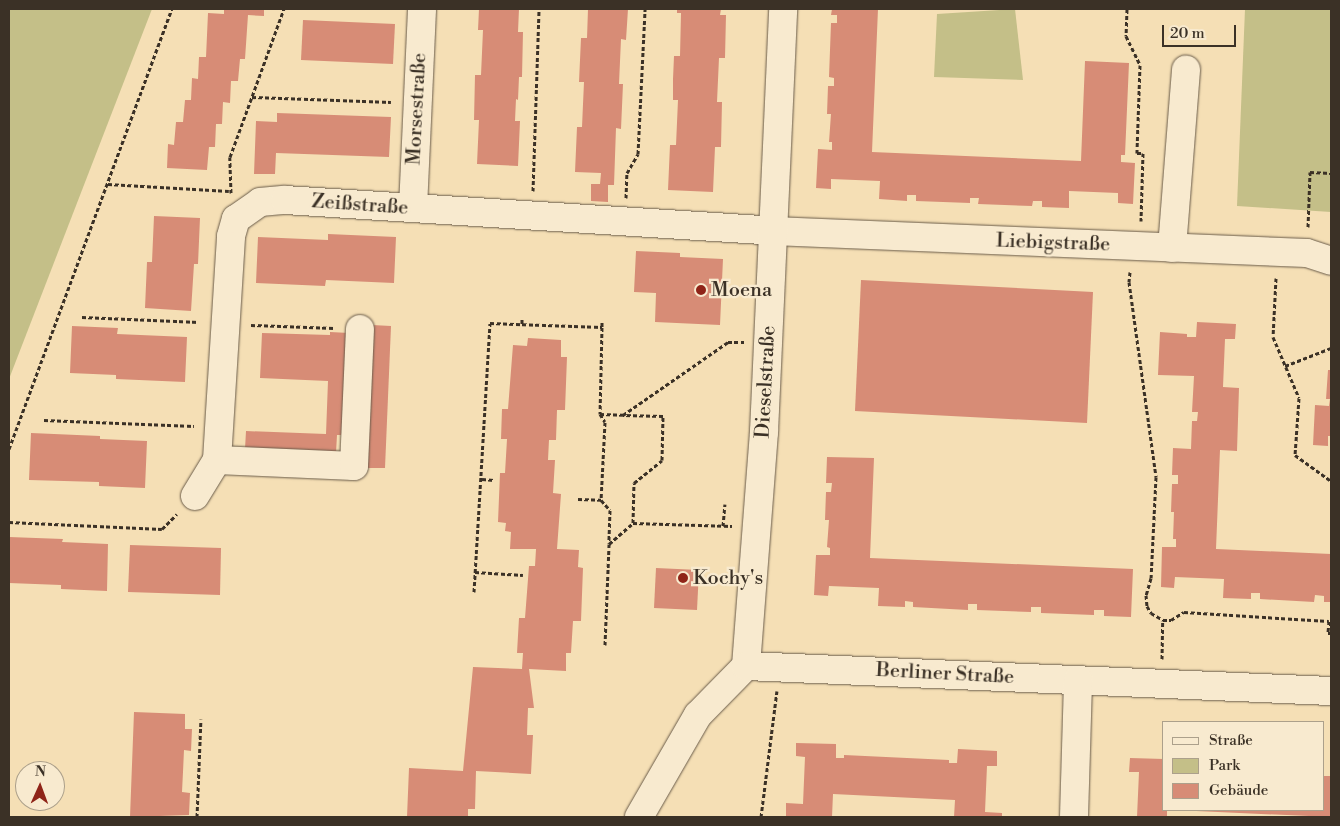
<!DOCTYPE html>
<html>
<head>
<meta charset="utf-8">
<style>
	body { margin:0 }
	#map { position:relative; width:1340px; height:826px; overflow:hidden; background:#f5dfb5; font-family:"Libre Bodoni",serif }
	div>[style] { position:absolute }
	.green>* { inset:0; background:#c4bf88 }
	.building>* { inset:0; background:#d78c76 }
	.path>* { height:3px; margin-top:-1.5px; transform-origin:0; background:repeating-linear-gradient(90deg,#3b3126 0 4px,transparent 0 6.5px) }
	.roads { filter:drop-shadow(0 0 1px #6a5c4a) drop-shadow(0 0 1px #6a5c4a) }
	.minor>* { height:28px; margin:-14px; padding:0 14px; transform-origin:14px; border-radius:14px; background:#f8eacf }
	.dots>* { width:14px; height:14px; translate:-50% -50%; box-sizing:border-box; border:2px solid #f8eacf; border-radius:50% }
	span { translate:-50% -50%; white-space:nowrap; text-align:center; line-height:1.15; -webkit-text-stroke:4.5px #f8eacf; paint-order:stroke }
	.street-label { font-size:20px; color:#3b3126 }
	.poi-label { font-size:20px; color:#3b3126 }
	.left { translate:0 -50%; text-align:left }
	.frame { position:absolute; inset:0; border:10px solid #3b3126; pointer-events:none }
	.legend { position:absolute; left:1162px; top:721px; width:162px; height:90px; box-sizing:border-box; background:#f8eacf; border:1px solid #aca08b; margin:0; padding:6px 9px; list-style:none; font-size:15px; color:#3b3126 }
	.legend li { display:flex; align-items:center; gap:10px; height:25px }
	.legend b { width:25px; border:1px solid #aca08b }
	.north { position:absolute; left:15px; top:761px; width:50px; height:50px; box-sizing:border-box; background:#f8eacf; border:1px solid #aca08b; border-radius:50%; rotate:2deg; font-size:14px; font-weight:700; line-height:20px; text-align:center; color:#3b3126 }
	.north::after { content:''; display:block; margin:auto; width:18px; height:22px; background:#8f2418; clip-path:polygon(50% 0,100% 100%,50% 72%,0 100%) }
	.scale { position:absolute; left:1162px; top:25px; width:74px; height:22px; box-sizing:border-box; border:2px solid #3b3126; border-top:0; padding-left:6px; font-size:15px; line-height:18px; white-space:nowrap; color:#3b3126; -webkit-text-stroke:4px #f8eacf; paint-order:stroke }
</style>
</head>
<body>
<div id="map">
	<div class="green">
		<div style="clip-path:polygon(9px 9px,152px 9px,9px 379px)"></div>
		<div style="clip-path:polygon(1015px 9px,1023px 80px,934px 77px,937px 14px)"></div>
		<div style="clip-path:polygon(1245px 9px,1331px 9px,1331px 212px,1237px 206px)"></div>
	</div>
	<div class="building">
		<div style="clip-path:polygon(224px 9px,264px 9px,264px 16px,248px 15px,245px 59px,240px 59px,238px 81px,231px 81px,230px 103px,223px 102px,222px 124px,216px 124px,215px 147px,209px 147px,207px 170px,167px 168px,168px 144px,174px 145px,176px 122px,183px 122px,185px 100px,191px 100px,192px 78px,198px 79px,199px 57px,206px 57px,208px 13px,224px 14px)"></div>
		<div style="clip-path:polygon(479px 9px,519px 9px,518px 32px,523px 32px,522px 77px,519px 77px,518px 100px,516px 99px,515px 121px,520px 121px,518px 166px,477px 164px,479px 120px,474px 120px,475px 75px,481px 75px,483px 30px,478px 30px)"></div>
		<div style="clip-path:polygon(588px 9px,628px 9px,626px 40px,621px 39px,619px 84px,623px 84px,621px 129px,616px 128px,614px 185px,608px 185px,608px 202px,591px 201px,591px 184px,600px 184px,601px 173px,575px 172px,577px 127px,582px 127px,583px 104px,584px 82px,579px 82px,581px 38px,587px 38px)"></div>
		<div style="clip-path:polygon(677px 9px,721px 9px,720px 15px,726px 15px,725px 58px,719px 58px,717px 102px,722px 102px,721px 147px,715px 147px,713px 192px,668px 190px,670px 145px,676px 145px,678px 100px,673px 100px,673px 79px,674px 56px,680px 56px,681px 13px,677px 13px)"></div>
		<div style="clip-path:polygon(832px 9px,878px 9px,872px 152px,1081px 161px,1085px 61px,1129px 63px,1125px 155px,1121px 155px,1121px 162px,1135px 163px,1133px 204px,1118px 203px,1118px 193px,1069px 191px,1069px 208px,1042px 207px,1042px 201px,1033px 201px,1032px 206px,978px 204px,979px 198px,970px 198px,970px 203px,916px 201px,916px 195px,907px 195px,907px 201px,879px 199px,880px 181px,831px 179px,831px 189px,816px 188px,818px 149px,832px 150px,832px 142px,829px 142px,831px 114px,827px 114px,828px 86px,834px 86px,834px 78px,829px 77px,831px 23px,837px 23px,837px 15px,831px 15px)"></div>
		<div style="clip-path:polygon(303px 20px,395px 24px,393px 64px,301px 60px)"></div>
		<div style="clip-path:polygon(277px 113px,391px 117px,389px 157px,276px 153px,275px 174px,254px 174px,256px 121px,277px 122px)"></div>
		<div style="clip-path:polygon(154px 216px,200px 218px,198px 264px,194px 264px,191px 311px,145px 308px,147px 262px,152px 262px)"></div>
		<div style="clip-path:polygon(328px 234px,396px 237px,394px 283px,326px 280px,325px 286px,256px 283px,258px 237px,328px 240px)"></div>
		<div style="clip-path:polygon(636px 251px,680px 253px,680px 257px,723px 259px,720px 325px,655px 322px,656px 293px,634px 292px)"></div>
		<div style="clip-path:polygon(861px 280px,1093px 292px,1087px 423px,855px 411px)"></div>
		<div style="clip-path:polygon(1197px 322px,1236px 324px,1235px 339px,1225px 339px,1223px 387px,1239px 388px,1237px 451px,1220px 450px,1216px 549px,1331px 554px,1331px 602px,1324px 602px,1324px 596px,1315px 595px,1314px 602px,1260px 599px,1260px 593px,1251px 593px,1251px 599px,1223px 598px,1224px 579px,1175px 577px,1174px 588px,1161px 587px,1162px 547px,1176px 547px,1176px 539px,1173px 539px,1174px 512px,1171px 512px,1172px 484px,1178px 484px,1178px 475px,1172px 475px,1173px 448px,1191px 449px,1192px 421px,1197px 421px,1198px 412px,1192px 412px,1194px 376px,1158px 375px,1160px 332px,1187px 334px,1187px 337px,1196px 337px)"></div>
		<div style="clip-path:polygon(372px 325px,391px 326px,385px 468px,365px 468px)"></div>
		<div style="clip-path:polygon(72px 326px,118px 328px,117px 334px,187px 337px,185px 382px,116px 379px,116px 375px,70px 373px)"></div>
		<div style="clip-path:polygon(330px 332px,349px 333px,345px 435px,337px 435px,336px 453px,245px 449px,246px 431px,326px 434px,328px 381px,260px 378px,262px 333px,330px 335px)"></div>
		<div style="clip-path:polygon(528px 338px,561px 340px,561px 357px,567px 357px,565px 410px,557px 410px,556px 440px,549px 440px,548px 460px,555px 460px,553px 493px,561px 494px,557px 549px,579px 550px,578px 567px,583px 568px,581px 621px,573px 621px,571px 653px,566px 653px,566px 671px,529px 669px,534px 708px,528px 708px,527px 735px,533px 735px,531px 774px,476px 771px,475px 809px,468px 809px,468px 817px,407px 817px,409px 768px,463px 771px,473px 667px,522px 669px,523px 653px,517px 653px,519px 618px,525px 618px,529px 566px,535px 566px,536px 549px,510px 549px,511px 532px,505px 531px,506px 523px,498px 522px,500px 473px,505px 473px,507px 439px,501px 439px,502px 409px,508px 409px,513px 345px,527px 346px)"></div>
		<div style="clip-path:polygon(1328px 370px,1331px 370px,1331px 436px,1328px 436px,1328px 446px,1313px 445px,1315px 405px,1329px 406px,1330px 399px,1326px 399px)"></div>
		<div style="clip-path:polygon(31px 433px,100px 436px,100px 439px,147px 441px,145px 488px,99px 486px,99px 482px,29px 480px)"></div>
		<div style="clip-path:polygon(827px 457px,874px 458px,870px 558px,1133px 569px,1131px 617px,1104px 616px,1104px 610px,1094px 610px,1094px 615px,1041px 613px,1041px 607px,1031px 607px,1031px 612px,977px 610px,977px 604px,968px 604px,968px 610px,913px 607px,913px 602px,905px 601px,905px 607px,878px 606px,879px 588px,829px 586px,828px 596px,814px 595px,816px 555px,830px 555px,830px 548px,827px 547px,829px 520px,825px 520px,826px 492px,831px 492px,832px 483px,826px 483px)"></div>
		<div style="clip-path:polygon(9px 537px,63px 539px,62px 542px,108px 544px,107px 591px,61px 589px,61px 585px,9px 583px)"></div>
		<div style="clip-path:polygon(130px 545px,221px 548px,220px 595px,128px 592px)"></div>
		<div style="clip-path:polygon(656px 568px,699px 570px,697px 610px,654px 608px)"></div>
		<div style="clip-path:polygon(134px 712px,185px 714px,185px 729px,192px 729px,191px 751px,184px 750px,183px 772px,182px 792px,190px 793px,189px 815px,130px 817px)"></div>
		<div style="clip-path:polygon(796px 743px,836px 744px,836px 758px,844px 758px,844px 755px,949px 760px,949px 763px,957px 763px,958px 749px,997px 751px,997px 766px,987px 766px,985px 812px,1002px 813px,1002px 817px,954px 817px,955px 800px,833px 794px,832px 817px,786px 817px,786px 803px,803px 804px,805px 757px,796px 756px)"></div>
		<div style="clip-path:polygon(1130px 758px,1164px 759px,1164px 810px,1167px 810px,1167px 817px,1137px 817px,1139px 772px,1129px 772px)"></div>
		<div style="clip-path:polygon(1324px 776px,1331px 776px,1331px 817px,1196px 811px,1324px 810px)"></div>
	</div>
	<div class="path">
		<div style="left:1127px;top:9px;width:27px;rotate:92deg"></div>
		<div style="left:1126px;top:36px;width:32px;rotate:64deg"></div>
		<div style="left:1140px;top:65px;width:88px;rotate:92deg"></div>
		<div style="left:1137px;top:153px;width:6px"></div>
		<div style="left:1143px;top:153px;width:68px;rotate:91.7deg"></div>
		<div style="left:252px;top:97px;width:139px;rotate:2.1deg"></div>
		<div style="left:108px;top:184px;width:121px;rotate:3.3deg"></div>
		<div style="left:533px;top:191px;width:182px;rotate:-88.1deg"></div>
		<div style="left:231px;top:193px;width:36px;rotate:-92deg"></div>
		<div style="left:230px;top:157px;width:158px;rotate:-70deg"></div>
		<div style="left:626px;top:198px;width:25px;rotate:-88deg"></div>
		<div style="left:627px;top:173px;width:22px;rotate:-60deg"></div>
		<div style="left:638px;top:154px;width:145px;rotate:-87.2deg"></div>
		<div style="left:1308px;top:227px;width:55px;rotate:-87.9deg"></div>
		<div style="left:1310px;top:172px;width:21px;rotate:3deg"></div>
		<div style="left:1130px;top:272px;width:10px;rotate:96deg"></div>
		<div style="left:1129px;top:282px;width:197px;rotate:82.1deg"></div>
		<div style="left:1156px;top:477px;width:101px;rotate:92.8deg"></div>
		<div style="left:1151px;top:578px;width:18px;rotate:106deg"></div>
		<div style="left:1146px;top:595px;width:11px;rotate:85deg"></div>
		<div style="left:1147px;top:606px;width:8px;rotate:60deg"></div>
		<div style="left:1151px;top:613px;width:14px;rotate:30deg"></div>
		<div style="left:1163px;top:620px;width:8px"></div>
		<div style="left:1171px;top:620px;width:15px;rotate:-32deg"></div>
		<div style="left:1184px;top:612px;width:145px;rotate:3.6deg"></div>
		<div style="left:1329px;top:621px;width:12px;rotate:95deg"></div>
		<div style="left:1328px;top:633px;width:3px"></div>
		<div style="left:1276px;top:278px;width:59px;rotate:92.9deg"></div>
		<div style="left:1273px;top:337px;width:66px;rotate:66.9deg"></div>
		<div style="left:1299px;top:398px;width:57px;rotate:94deg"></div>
		<div style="left:1295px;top:455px;width:44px;rotate:35.8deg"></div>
		<div style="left:82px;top:317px;width:117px;rotate:2.4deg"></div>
		<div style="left:522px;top:324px;width:6px;rotate:-90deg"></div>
		<div style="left:251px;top:325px;width:83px;rotate:2.1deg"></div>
		<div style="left:602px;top:327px;width:5px;rotate:-90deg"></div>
		<div style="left:1285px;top:366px;width:49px;rotate:-21.4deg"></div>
		<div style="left:600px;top:414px;width:23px;rotate:2deg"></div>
		<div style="left:44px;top:420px;width:150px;rotate:2.3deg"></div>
		<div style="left:9px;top:449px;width:469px;rotate:-69.7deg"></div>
		<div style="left:482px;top:479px;width:12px;rotate:5deg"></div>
		<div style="left:578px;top:499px;width:23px;rotate:2deg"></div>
		<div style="left:601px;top:500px;width:13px;rotate:48deg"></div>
		<div style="left:610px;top:510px;width:33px;rotate:92deg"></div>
		<div style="left:9px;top:522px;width:153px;rotate:2.6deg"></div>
		<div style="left:162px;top:529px;width:21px;rotate:-45deg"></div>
		<div style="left:633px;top:523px;width:40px;rotate:-88.6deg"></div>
		<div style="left:634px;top:483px;width:36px;rotate:-39deg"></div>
		<div style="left:662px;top:460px;width:44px;rotate:-88.7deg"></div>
		<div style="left:663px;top:416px;width:40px;rotate:-178.6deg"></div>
		<div style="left:623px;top:415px;width:128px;rotate:-34.8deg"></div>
		<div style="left:728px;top:342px;width:16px"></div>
		<div style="left:723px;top:526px;width:22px;rotate:-85deg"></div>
		<div style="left:475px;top:572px;width:48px;rotate:3.6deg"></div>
		<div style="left:474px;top:592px;width:269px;rotate:-86.6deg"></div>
		<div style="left:490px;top:323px;width:112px;rotate:2deg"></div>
		<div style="left:602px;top:327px;width:87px;rotate:91.3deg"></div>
		<div style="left:600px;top:414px;width:9px;rotate:58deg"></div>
		<div style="left:605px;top:422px;width:78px;rotate:92.9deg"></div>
		<div style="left:605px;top:645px;width:101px;rotate:-87.7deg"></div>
		<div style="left:609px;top:544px;width:32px;rotate:-41deg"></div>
		<div style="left:633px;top:523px;width:99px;rotate:1.7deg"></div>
		<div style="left:1162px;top:659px;width:39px;rotate:-89deg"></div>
		<div style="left:197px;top:817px;width:98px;rotate:-87.7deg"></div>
		<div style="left:761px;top:817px;width:127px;rotate:-82.8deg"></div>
	</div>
	<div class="roads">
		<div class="minor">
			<div style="left:413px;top:208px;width:199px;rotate:-87.4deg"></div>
			<div style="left:1172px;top:248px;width:179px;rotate:-85.5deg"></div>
			<div style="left:217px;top:460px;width:137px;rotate:2.5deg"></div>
			<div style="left:354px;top:466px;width:137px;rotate:-87.5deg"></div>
			<div style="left:195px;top:496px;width:42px;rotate:-58.6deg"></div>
			<div style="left:217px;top:460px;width:224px;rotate:-86.4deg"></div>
			<div style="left:231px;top:236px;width:18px;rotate:-74deg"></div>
			<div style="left:236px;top:219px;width:29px;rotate:-35deg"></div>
			<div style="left:260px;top:202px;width:25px;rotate:-5deg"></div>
			<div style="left:285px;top:200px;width:489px;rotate:3.6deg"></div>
			<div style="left:773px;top:231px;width:534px;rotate:2.36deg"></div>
			<div style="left:1307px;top:253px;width:25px;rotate:18deg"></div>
			<div style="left:746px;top:666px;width:235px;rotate:-85.6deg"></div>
			<div style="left:764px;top:432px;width:423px;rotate:-87.4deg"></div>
			<div style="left:639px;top:817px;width:118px;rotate:-60deg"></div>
			<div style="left:698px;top:715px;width:69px;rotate:-45.6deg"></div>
			<div style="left:746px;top:666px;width:586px;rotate:2.45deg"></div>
			<div style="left:1074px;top:817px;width:137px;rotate:-88.3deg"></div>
		</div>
	</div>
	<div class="dots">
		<div style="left:701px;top:290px;background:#8f2418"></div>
		<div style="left:683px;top:578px;background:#8f2418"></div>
	</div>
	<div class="street-label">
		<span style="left:417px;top:109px;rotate:-87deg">Morsestraße</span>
		<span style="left:360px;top:205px;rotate:4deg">Zeißstraße</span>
		<span style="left:1053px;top:243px;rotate:2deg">Liebigstraße</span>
		<span style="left:766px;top:382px;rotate:-87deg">Dieselstraße</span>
		<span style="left:945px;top:674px;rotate:3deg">Berliner Straße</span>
	</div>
	<div class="poi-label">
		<span class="left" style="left:711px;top:290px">Moena</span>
		<span class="left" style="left:693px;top:578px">Kochy's</span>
	</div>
	<div class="frame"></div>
	<ul class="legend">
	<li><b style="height:6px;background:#f8eacf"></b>Straße</li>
	<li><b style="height:14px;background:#c4bf88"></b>Park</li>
	<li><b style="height:14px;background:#d78c76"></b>Gebäude</li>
	</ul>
	<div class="north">N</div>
	<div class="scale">20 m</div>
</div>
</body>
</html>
